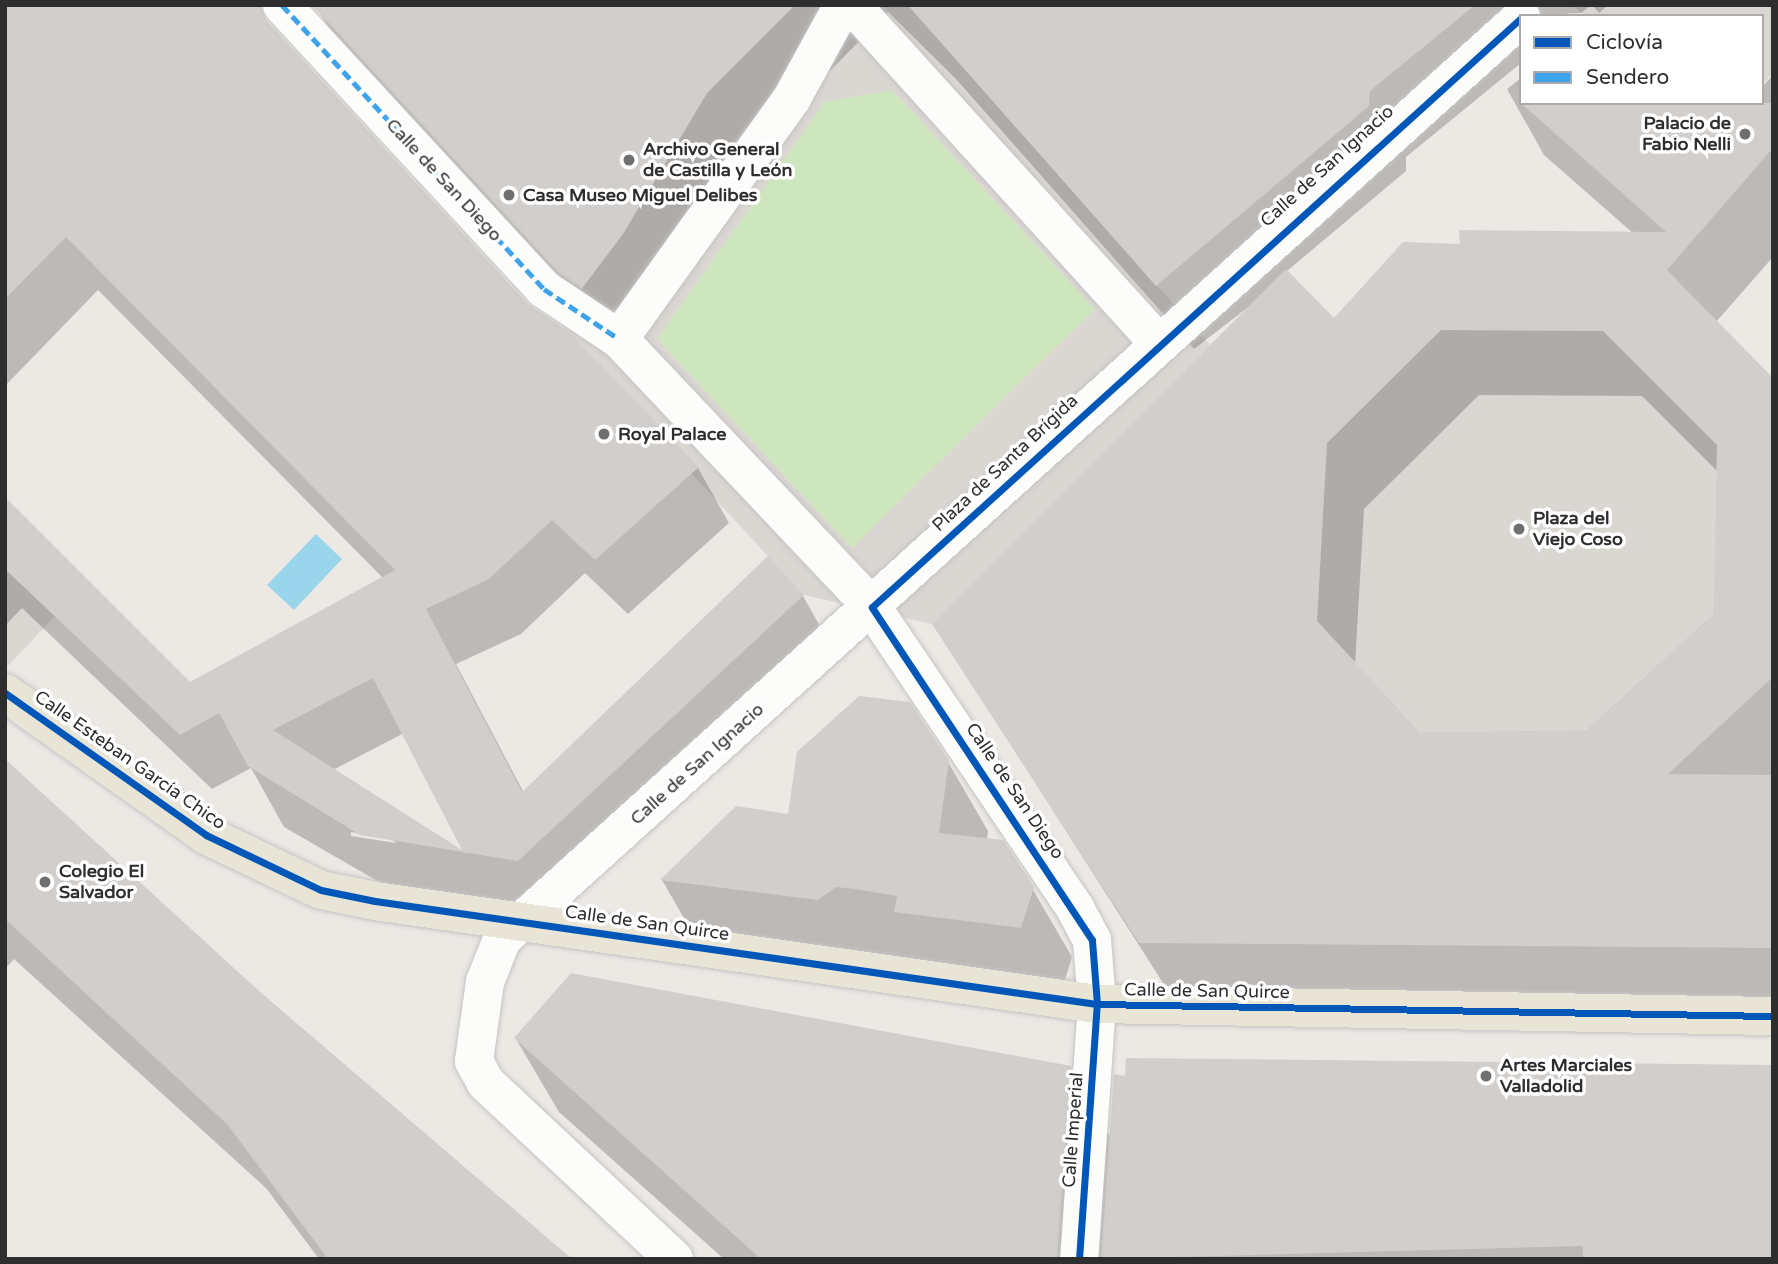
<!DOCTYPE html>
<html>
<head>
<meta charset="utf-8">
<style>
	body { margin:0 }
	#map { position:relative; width:1778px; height:1264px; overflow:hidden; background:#ece8e4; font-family:"Varela Round",sans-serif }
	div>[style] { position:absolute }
	.green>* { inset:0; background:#cee6be }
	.plaza>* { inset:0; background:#dad6d2 }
	.water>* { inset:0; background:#99d6ec }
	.shadow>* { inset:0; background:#0003 }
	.building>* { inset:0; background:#d1cecb }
	.roads { filter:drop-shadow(0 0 2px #c5c4c5) drop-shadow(0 0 2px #c5c4c5) }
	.minor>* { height:38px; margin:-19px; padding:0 19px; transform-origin:19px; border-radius:19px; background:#fcfcfb }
	.major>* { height:38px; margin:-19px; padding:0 19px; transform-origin:19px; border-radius:19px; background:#e8e4d6 }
	.quiet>* { height:5px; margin-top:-2.5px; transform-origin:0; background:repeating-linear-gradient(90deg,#3ea3eb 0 10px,transparent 0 15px) }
	.cycleway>* { height:7px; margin:-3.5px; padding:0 3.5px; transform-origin:3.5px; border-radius:3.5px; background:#0057b8 }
	.dots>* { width:19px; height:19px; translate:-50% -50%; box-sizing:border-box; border:4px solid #fff; border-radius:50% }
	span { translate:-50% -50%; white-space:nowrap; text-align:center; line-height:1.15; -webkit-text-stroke:7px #fff; paint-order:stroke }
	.poi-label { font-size:18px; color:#2e2e2e; font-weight:700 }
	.right { translate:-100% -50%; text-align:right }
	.left { translate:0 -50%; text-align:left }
	.street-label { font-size:18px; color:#2e2e2e }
	.frame { position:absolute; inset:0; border:7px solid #2e2e2e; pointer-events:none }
	.legend { position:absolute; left:1519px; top:14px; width:245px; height:91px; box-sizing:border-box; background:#fff; border:2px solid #ababab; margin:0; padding:9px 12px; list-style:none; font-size:21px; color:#2e2e2e }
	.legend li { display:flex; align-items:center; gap:14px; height:35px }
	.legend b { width:35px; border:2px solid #ababab }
</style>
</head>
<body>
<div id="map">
	<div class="green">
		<div style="clip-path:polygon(892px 90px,1095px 309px,852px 548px,657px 339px,825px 102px)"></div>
	</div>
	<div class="plaza">
		<div style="clip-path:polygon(evenodd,794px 5px,907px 5px,1210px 345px,932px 624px,804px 595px,692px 474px,698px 467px,542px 304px,579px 293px,623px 234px,707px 93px,794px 5px,892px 90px,1095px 309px,852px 548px,657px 339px,825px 102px,892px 90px)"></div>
		<div style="clip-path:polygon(1773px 5px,1773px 73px,1762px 85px,1762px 16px,1585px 16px,1574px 7px)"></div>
		<div style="clip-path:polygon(1441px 330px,1603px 331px,1717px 445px,1713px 614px,1586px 730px,1420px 732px,1317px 621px,1327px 443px)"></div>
		<div style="clip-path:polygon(5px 569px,55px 616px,5px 669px)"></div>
	</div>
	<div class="water">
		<div style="clip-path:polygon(316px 534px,342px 559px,294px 610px,267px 585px)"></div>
	</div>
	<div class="shadow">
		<div style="clip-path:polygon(evenodd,5px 5px,527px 305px,568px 333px,698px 468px,729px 523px,628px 614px,585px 573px,521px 634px,456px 664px,524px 793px,768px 558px,803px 596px,834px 651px,550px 915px,393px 890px,284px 827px,251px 768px,212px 789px,22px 608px,5px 626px,5px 500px,190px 684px,383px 578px,98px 290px,5px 386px,5px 5px,404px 733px,467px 854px,333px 770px,404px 733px,5px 5px,351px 832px,392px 839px,396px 843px,351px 836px,351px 832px)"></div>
		<div style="clip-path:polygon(evenodd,323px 5px,1591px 5px,1581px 13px,1521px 16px,1521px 63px,1406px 157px,1406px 171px,1287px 271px,1334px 321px,1462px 246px,1634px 234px,1544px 155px,1507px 89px,1521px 78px,1521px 103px,1762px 103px,1762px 87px,1773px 75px,1773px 257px,1716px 322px,1773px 380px,1773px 1013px,1179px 1008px,934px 624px,1260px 298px,1194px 349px,956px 79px,888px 12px,744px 158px,620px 352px,355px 74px,318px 9px,323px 5px,1479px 395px,1642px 396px,1718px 472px,1715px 615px,1587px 732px,1419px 734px,1355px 665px,1364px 509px,1479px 395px)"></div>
		<div style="clip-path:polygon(1592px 5px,1608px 5px,1599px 13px)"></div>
		<div style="clip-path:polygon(5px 761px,258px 992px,569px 1259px,319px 1259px,266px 1188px,14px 959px,5px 969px)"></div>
		<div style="clip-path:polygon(948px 762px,988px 831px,987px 840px,1032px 888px,1072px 957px,1060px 996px,701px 948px,662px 880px,790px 815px)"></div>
		<div style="clip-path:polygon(516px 1039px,1070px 1067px,1111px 1139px,1127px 1078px,1773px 1259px,724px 1259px,559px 1112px)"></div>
	</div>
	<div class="building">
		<div style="clip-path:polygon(evenodd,5px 5px,261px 5px,266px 20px,528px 304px,569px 332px,699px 467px,595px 560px,552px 520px,489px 579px,426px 609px,522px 792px,768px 556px,804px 595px,518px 861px,360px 835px,248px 766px,219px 713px,180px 735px,5px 569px,5px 497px,190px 682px,395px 570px,66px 237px,5px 299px,5px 5px,373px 678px,462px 850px,273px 730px,373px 678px)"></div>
		<div style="clip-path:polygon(312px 5px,795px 5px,707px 93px,623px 234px,582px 288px,558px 272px)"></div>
		<div style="clip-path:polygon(908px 5px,1475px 5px,1370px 91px,1369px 106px,1156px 286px)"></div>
		<div style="clip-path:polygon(evenodd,1521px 103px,1773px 103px,1773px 148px,1667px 270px,1773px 378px,1773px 677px,1668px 774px,1773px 775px,1773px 948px,1139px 943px,932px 624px,1286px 269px,1334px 318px,1403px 242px,1460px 244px,1459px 230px,1666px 232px,1521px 103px,1441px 330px,1603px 331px,1717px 445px,1713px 614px,1586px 730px,1420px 732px,1317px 621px,1327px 443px,1441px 330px)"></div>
		<div style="clip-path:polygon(859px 696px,910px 702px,949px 761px,939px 833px,1003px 840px,1034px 887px,1021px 928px,894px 912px,897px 896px,855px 889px,836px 887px,818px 900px,660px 880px,736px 806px,788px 814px,797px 752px)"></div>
		<div style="clip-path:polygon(5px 759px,259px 991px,572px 1259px,328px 1259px,227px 1124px,5px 919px)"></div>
		<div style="clip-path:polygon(571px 973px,1071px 1066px,1057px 1259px,761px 1259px,514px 1038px)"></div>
		<div style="clip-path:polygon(1126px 1058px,1773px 1065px,1773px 1259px,1583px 1259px,1583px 1246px,1101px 1259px,1114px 1074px,1125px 1076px)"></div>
	</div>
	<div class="roads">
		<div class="minor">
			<div style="left:282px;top:5px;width:386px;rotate:47.3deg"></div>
			<div style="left:544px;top:289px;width:90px;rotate:33.7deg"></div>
			<div style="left:619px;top:339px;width:369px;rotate:46.6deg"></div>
			<div style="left:872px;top:607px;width:365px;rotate:56deg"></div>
			<div style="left:1076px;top:910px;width:34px;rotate:62deg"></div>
			<div style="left:1092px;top:940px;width:64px;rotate:85.5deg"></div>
			<div style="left:1097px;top:1004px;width:256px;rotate:94deg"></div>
			<div style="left:852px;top:5px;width:455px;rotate:47.8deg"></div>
			<div style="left:619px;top:339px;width:297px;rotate:-54.3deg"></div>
			<div style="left:792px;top:98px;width:106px;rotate:-61.3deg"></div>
			<div style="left:674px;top:1259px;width:258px;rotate:-136.9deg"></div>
			<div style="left:486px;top:1083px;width:25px;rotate:-119deg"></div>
			<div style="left:474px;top:1061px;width:80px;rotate:-82.1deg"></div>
			<div style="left:485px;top:982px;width:46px;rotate:-68.4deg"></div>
			<div style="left:502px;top:939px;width:1374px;rotate:-42.11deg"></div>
		</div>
		<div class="major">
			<div style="left:5px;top:693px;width:246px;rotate:35.2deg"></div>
			<div style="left:206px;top:835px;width:127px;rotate:25.6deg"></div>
			<div style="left:321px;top:890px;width:55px;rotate:11.5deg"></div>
			<div style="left:375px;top:901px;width:729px;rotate:8.12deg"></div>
			<div style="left:1097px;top:1004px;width:676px;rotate:1.02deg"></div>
		</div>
	</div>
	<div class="quiet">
		<div style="left:282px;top:5px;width:386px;rotate:47.3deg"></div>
		<div style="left:544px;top:289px;width:90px;rotate:33.7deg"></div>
	</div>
	<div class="cycleway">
		<div style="left:5px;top:693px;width:246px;rotate:35.2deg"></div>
		<div style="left:206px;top:835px;width:127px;rotate:25.6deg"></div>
		<div style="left:321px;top:890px;width:55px;rotate:11.5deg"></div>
		<div style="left:375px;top:901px;width:729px;rotate:8.12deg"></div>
		<div style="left:1097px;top:1004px;width:676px;rotate:1.02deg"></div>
		<div style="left:1079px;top:1259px;width:256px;rotate:-86deg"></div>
		<div style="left:1097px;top:1004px;width:64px;rotate:-94.5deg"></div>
		<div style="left:1092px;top:940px;width:399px;rotate:-123.5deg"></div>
		<div style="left:872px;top:607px;width:876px;rotate:-42.23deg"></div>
	</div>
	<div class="dots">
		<div style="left:1745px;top:134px;background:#706f6e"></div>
		<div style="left:629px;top:160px;background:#706f6e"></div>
		<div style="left:509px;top:195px;background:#706f6e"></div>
		<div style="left:604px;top:434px;background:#706f6e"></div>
		<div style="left:1519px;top:529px;background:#706f6e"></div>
		<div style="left:45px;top:882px;background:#706f6e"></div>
		<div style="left:1486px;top:1076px;background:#706f6e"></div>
	</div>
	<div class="poi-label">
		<span class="right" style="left:1731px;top:134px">Palacio de<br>Fabio Nelli</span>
		<span class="left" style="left:643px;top:160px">Archivo General<br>de Castilla y León</span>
		<span class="left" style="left:523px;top:195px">Casa Museo Miguel Delibes</span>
		<span class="left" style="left:618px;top:434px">Royal Palace</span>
		<span class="left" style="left:1533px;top:529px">Plaza del<br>Viejo Coso</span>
		<span class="left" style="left:59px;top:882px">Colegio El<br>Salvador</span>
		<span class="left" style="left:1500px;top:1076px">Artes Marciales<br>Valladolid</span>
	</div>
	<div class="street-label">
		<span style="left:1327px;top:166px;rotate:-42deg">Calle de San Ignacio</span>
		<span style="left:444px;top:180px;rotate:47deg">Calle de San Diego</span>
		<span style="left:1005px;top:463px;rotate:-43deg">Plaza de Santa Brígida</span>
		<span style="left:130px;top:760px;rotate:35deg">Calle Esteban García Chico</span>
		<span style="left:697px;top:764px;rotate:-42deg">Calle de San Ignacio</span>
		<span style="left:1015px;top:791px;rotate:56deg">Calle de San Diego</span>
		<span style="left:647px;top:923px;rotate:8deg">Calle de San Quirce</span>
		<span style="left:1207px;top:991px;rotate:1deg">Calle de San Quirce</span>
		<span style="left:1073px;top:1130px;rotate:-86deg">Calle Imperial</span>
	</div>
	<div class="frame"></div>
	<ul class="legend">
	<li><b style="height:9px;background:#0057b8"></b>Ciclovía</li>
	<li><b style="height:9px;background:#3ea3eb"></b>Sendero</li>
	</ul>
</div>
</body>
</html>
